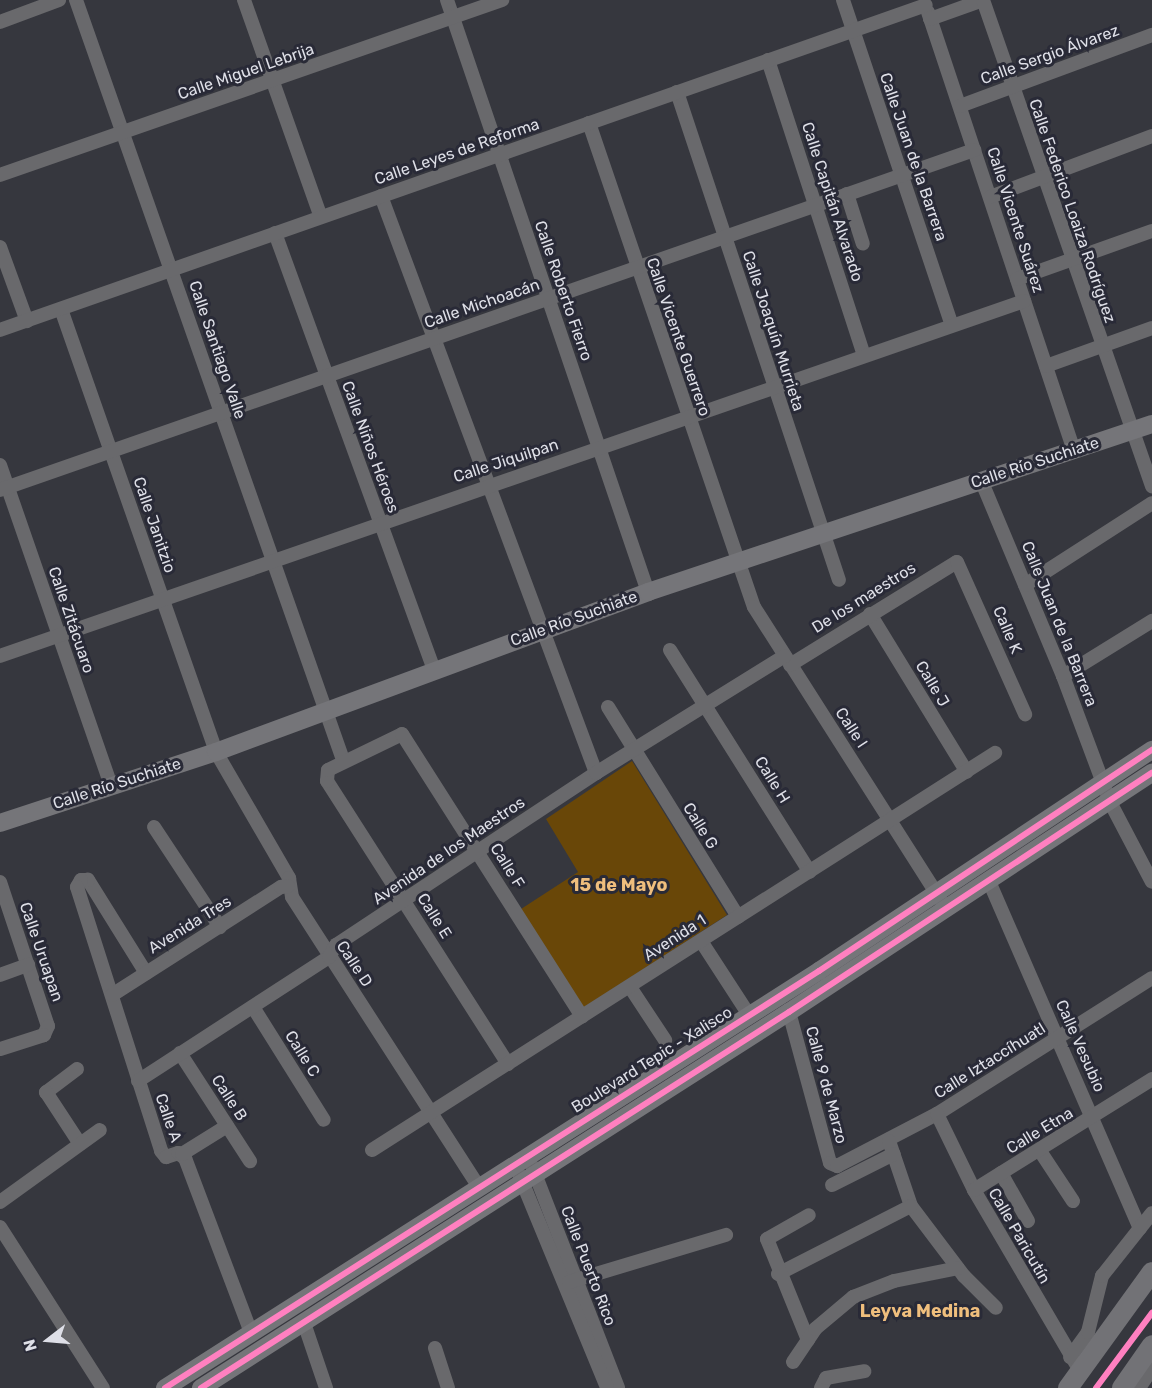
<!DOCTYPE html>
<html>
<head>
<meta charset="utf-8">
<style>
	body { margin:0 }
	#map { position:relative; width:1152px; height:1388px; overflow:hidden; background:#36373e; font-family:Rubik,sans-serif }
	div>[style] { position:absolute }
	.green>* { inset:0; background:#694708 }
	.minor>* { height:14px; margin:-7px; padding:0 7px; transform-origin:7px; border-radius:7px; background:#69696c }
	.major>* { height:18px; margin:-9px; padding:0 9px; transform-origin:9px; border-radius:9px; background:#757579 }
	.highway>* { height:20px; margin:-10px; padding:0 10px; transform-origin:10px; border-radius:10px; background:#727276 }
	.cycleway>* { height:6px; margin:-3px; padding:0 3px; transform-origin:3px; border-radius:3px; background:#ff80c0 }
	span { translate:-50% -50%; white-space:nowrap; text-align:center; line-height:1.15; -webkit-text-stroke:6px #292a37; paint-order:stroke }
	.street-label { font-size:16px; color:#dedfe7 }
	.neighbourhood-label { font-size:18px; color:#efbe7d; font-weight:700 }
	.north { position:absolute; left:18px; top:1310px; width:60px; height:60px; -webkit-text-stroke:4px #292a37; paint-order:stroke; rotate:254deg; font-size:16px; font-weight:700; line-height:24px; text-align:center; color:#dedfe7 }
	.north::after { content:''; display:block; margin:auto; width:21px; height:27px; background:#dedfe7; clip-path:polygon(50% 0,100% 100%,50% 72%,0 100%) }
</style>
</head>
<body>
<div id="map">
	<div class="green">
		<div style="clip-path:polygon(632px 761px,727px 915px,583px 1008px,521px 909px,578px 872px,546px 819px)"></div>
	</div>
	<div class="minor">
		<div style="left:76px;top:0;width:806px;rotate:70.64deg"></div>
		<div style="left:244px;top:0;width:230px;rotate:70.5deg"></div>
		<div style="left:447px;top:0;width:625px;rotate:71.25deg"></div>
		<div style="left:843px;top:0;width:343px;rotate:71.5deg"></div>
		<div style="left:928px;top:12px;width:463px;rotate:71.6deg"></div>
		<div style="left:930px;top:19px;width:56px;rotate:-19.7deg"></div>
		<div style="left:983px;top:0;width:515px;rotate:70.83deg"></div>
		<div style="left:0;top:22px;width:63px;rotate:-20.4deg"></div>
		<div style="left:768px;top:60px;width:310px;rotate:72deg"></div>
		<div style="left:677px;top:92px;width:514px;rotate:71.64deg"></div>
		<div style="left:960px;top:106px;width:205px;rotate:-20.3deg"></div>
		<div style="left:589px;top:123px;width:511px;rotate:71.18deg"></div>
		<div style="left:754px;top:607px;width:348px;rotate:57.5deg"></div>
		<div style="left:0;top:175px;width:532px;rotate:-19.22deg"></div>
		<div style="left:847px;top:194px;width:52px;rotate:72.3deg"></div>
		<div style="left:381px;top:196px;width:616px;rotate:69.56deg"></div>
		<div style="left:990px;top:197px;width:173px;rotate:-20.6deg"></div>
		<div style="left:275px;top:233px;width:466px;rotate:70deg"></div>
		<div style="left:0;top:247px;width:79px;rotate:70deg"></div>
		<div style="left:1017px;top:279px;width:143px;rotate:-19.6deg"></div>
		<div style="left:61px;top:309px;width:469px;rotate:70.7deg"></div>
		<div style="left:216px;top:752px;width:146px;rotate:59.9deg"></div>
		<div style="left:289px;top:878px;width:19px;rotate:81deg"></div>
		<div style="left:292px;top:897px;width:345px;rotate:57.2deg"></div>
		<div style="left:0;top:330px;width:981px;rotate:-19.34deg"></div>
		<div style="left:1046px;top:366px;width:113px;rotate:-19.7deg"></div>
		<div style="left:0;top:465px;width:340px;rotate:70.9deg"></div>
		<div style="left:981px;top:480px;width:212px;rotate:67.3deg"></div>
		<div style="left:1063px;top:676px;width:134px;rotate:69.5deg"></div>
		<div style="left:1110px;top:802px;width:90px;rotate:62.3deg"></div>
		<div style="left:0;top:490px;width:1032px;rotate:-19.24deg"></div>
		<div style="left:1025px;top:585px;width:151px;rotate:-32.8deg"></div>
		<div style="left:870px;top:614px;width:185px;rotate:58.5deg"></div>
		<div style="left:670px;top:650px;width:262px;rotate:57.8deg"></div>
		<div style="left:0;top:656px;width:1084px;rotate:-19.12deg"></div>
		<div style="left:790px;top:665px;width:196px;rotate:-31.7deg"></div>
		<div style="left:957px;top:562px;width:167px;rotate:65.9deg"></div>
		<div style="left:1063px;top:676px;width:105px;rotate:-31.7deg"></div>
		<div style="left:608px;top:707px;width:247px;rotate:58.2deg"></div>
		<div style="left:154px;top:827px;width:120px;rotate:56.6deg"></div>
		<div style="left:988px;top:879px;width:381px;rotate:66.5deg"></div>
		<div style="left:0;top:882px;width:152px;rotate:71.6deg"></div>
		<div style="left:48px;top:1026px;width:10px;rotate:114deg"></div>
		<div style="left:44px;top:1035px;width:46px;rotate:162.3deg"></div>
		<div style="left:701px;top:941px;width:88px;rotate:57deg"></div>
		<div style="left:146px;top:973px;width:110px;rotate:-121.9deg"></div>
		<div style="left:88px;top:880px;width:7px;rotate:180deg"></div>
		<div style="left:81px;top:880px;width:8px;rotate:120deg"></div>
		<div style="left:77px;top:887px;width:277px;rotate:72.3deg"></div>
		<div style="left:161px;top:1151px;width:8px;rotate:50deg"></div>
		<div style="left:166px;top:1157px;width:13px;rotate:-18deg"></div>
		<div style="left:178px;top:1153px;width:9px;rotate:36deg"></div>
		<div style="left:185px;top:1158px;width:189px;rotate:69.3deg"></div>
		<div style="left:0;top:975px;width:30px;rotate:-20deg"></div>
		<div style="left:630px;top:987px;width:64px;rotate:56.6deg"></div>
		<div style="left:112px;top:995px;width:201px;rotate:-32.6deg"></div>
		<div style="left:281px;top:887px;width:7px;rotate:-8deg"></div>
		<div style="left:253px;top:1007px;width:133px;rotate:57.9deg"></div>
		<div style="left:789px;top:1012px;width:156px;rotate:74.8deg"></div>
		<div style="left:830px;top:1163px;width:8px;rotate:23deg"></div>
		<div style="left:837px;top:1166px;width:113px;rotate:-27.5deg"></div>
		<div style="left:937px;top:1114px;width:254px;rotate:-32.3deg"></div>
		<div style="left:180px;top:1053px;width:129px;rotate:57.1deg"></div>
		<div style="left:508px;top:1064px;width:336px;rotate:-122.6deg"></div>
		<div style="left:327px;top:781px;width:11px;rotate:-85deg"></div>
		<div style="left:328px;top:770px;width:82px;rotate:-25.9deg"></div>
		<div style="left:402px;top:734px;width:335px;rotate:57.5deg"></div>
		<div style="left:77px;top:1069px;width:39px;rotate:143deg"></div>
		<div style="left:46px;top:1092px;width:62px;rotate:56.8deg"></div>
		<div style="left:138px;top:1081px;width:228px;rotate:-33deg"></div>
		<div style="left:329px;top:957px;width:14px;rotate:-60deg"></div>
		<div style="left:336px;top:945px;width:312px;rotate:-33.5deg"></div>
		<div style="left:596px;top:773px;width:222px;rotate:-31.8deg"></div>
		<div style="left:937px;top:1114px;width:85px;rotate:64deg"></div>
		<div style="left:974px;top:1190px;width:210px;rotate:59.6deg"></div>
		<div style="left:889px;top:1141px;width:69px;rotate:71.3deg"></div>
		<div style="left:911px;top:1206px;width:88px;rotate:52.9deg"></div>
		<div style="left:964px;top:1276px;width:45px;rotate:45deg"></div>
		<div style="left:372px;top:1150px;width:739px;rotate:-32.51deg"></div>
		<div style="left:1040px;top:1151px;width:60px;rotate:56.6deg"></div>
		<div style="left:182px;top:1154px;width:53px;rotate:-31.9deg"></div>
		<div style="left:532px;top:1166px;width:238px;rotate:68.8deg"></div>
		<div style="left:1001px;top:1173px;width:55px;rotate:60.6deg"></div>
		<div style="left:519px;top:1174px;width:231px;rotate:67.6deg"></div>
		<div style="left:832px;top:1185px;width:69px;rotate:-26.6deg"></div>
		<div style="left:974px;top:1190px;width:210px;rotate:-31.9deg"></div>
		<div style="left:0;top:1202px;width:123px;rotate:-35.8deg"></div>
		<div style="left:0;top:1227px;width:191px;rotate:57.4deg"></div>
		<div style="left:778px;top:1274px;width:149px;rotate:-27.1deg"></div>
		<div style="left:569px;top:1282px;width:164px;rotate:-16.7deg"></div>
		<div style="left:304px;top:1323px;width:69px;rotate:71.3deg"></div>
		<div style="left:808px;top:1340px;width:109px;rotate:-112.1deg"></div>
		<div style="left:767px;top:1239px;width:48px;rotate:-29.7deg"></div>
		<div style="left:435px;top:1348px;width:42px;rotate:72deg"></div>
		<div style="left:1070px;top:1357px;width:31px;rotate:-54deg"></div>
		<div style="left:1088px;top:1332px;width:58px;rotate:-76deg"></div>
		<div style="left:1102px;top:1276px;width:80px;rotate:-51.6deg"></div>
		<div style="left:793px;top:1362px;width:40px;rotate:-56deg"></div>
		<div style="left:815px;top:1329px;width:50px;rotate:-40.1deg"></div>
		<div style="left:853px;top:1297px;width:44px;rotate:-21.3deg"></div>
		<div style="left:894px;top:1281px;width:65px;rotate:-11.5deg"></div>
		<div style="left:821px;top:1388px;width:11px;rotate:-63deg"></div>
		<div style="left:826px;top:1378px;width:39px;rotate:-10deg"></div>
		<div style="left:1139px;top:1388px;width:23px;rotate:-56deg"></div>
	</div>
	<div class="major">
		<div style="left:0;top:823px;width:227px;rotate:-18.2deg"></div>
		<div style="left:216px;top:752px;width:461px;rotate:-20.3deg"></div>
		<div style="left:648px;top:592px;width:531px;rotate:-18.43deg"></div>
		<div style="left:165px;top:1388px;width:776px;rotate:-32.52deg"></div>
		<div style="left:819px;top:971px;width:400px;rotate:-33.6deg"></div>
		<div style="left:201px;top:1388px;width:698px;rotate:-32.6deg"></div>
		<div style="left:789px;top:1012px;width:435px;rotate:-33.4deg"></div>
	</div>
	<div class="highway">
		<div style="left:1068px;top:1388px;width:143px;rotate:-54.1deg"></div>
		<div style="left:1122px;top:1388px;width:52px;rotate:-55.1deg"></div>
	</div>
	<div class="cycleway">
		<div style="left:165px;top:1388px;width:776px;rotate:-32.52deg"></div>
		<div style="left:819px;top:971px;width:400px;rotate:-33.6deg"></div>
		<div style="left:201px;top:1388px;width:698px;rotate:-32.6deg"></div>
		<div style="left:789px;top:1012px;width:435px;rotate:-33.4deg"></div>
		<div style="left:1096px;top:1388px;width:94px;rotate:-53.3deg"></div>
	</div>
	<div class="street-label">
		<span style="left:1050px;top:55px;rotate:-20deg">Calle Sergio Álvarez</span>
		<span style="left:246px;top:72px;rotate:-19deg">Calle Miguel Lebrija</span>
		<span style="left:457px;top:152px;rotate:-19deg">Calle Leyes de Reforma</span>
		<span style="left:913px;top:157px;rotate:71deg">Calle Juan de la Barrera</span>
		<span style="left:832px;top:202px;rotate:72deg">Calle Capitán Alvarado</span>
		<span style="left:1072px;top:211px;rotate:71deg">Calle Federico Loaiza Rodríguez</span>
		<span style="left:1015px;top:220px;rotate:72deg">Calle Vicente Suárez</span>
		<span style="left:563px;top:291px;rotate:71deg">Calle Roberto Fierro</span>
		<span style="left:482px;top:304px;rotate:-19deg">Calle Michoacán</span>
		<span style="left:773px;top:331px;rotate:72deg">Calle Joaquín Murrieta</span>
		<span style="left:678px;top:337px;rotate:71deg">Calle Vicente Guerrero</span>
		<span style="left:217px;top:350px;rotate:71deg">Calle Santiago Valle</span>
		<span style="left:370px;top:447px;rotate:70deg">Calle Niños Héroes</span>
		<span style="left:506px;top:461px;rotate:-18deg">Calle Jiquilpan</span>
		<span style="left:1035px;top:463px;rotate:-18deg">Calle Río Suchiate</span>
		<span style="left:154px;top:525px;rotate:71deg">Calle Janitzio</span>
		<span style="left:864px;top:598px;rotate:-32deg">De los maestros</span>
		<span style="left:574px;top:619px;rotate:-20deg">Calle Río Suchiate</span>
		<span style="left:71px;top:620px;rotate:71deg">Calle Zitácuaro</span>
		<span style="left:1059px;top:624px;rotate:68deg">Calle Juan de la Barrera</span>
		<span style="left:1007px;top:630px;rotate:67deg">Calle K</span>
		<span style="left:932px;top:684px;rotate:59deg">Calle J</span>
		<span style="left:851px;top:728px;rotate:57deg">Calle I</span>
		<span style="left:772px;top:780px;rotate:58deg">Calle H</span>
		<span style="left:117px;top:784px;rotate:-18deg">Calle Río Suchiate</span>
		<span style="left:700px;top:826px;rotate:58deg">Calle G</span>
		<span style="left:449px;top:851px;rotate:-34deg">Avenida de los Maestros</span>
		<span style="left:507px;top:866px;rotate:58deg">Calle F</span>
		<span style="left:434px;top:916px;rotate:58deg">Calle E</span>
		<span style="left:190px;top:925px;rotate:-32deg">Avenida Tres</span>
		<span style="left:675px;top:938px;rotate:-33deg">Avenida 1</span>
		<span style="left:41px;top:952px;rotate:71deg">Calle Uruapan</span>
		<span style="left:354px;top:964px;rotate:57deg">Calle D</span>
		<span style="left:1080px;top:1046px;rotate:66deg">Calle Vesubio</span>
		<span style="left:302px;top:1054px;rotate:58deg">Calle C</span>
		<span style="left:652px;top:1060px;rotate:-32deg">Boulevard Tepic - Xalisco</span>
		<span style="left:990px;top:1061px;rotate:-32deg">Calle Iztaccíhuatl</span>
		<span style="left:826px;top:1085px;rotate:75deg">Calle 9 de Marzo</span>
		<span style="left:229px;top:1098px;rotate:57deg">Calle B</span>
		<span style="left:168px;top:1118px;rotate:71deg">Calle A</span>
		<span style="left:1040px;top:1131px;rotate:-31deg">Calle Etna</span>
		<span style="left:1019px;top:1236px;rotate:60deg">Calle Paricutín</span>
		<span style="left:588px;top:1266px;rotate:69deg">Calle Puerto Rico</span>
	</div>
	<div class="neighbourhood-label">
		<span style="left:619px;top:885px">15 de Mayo</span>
		<span style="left:920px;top:1311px">Leyva Medina</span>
	</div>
	<div class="north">N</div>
</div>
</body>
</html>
